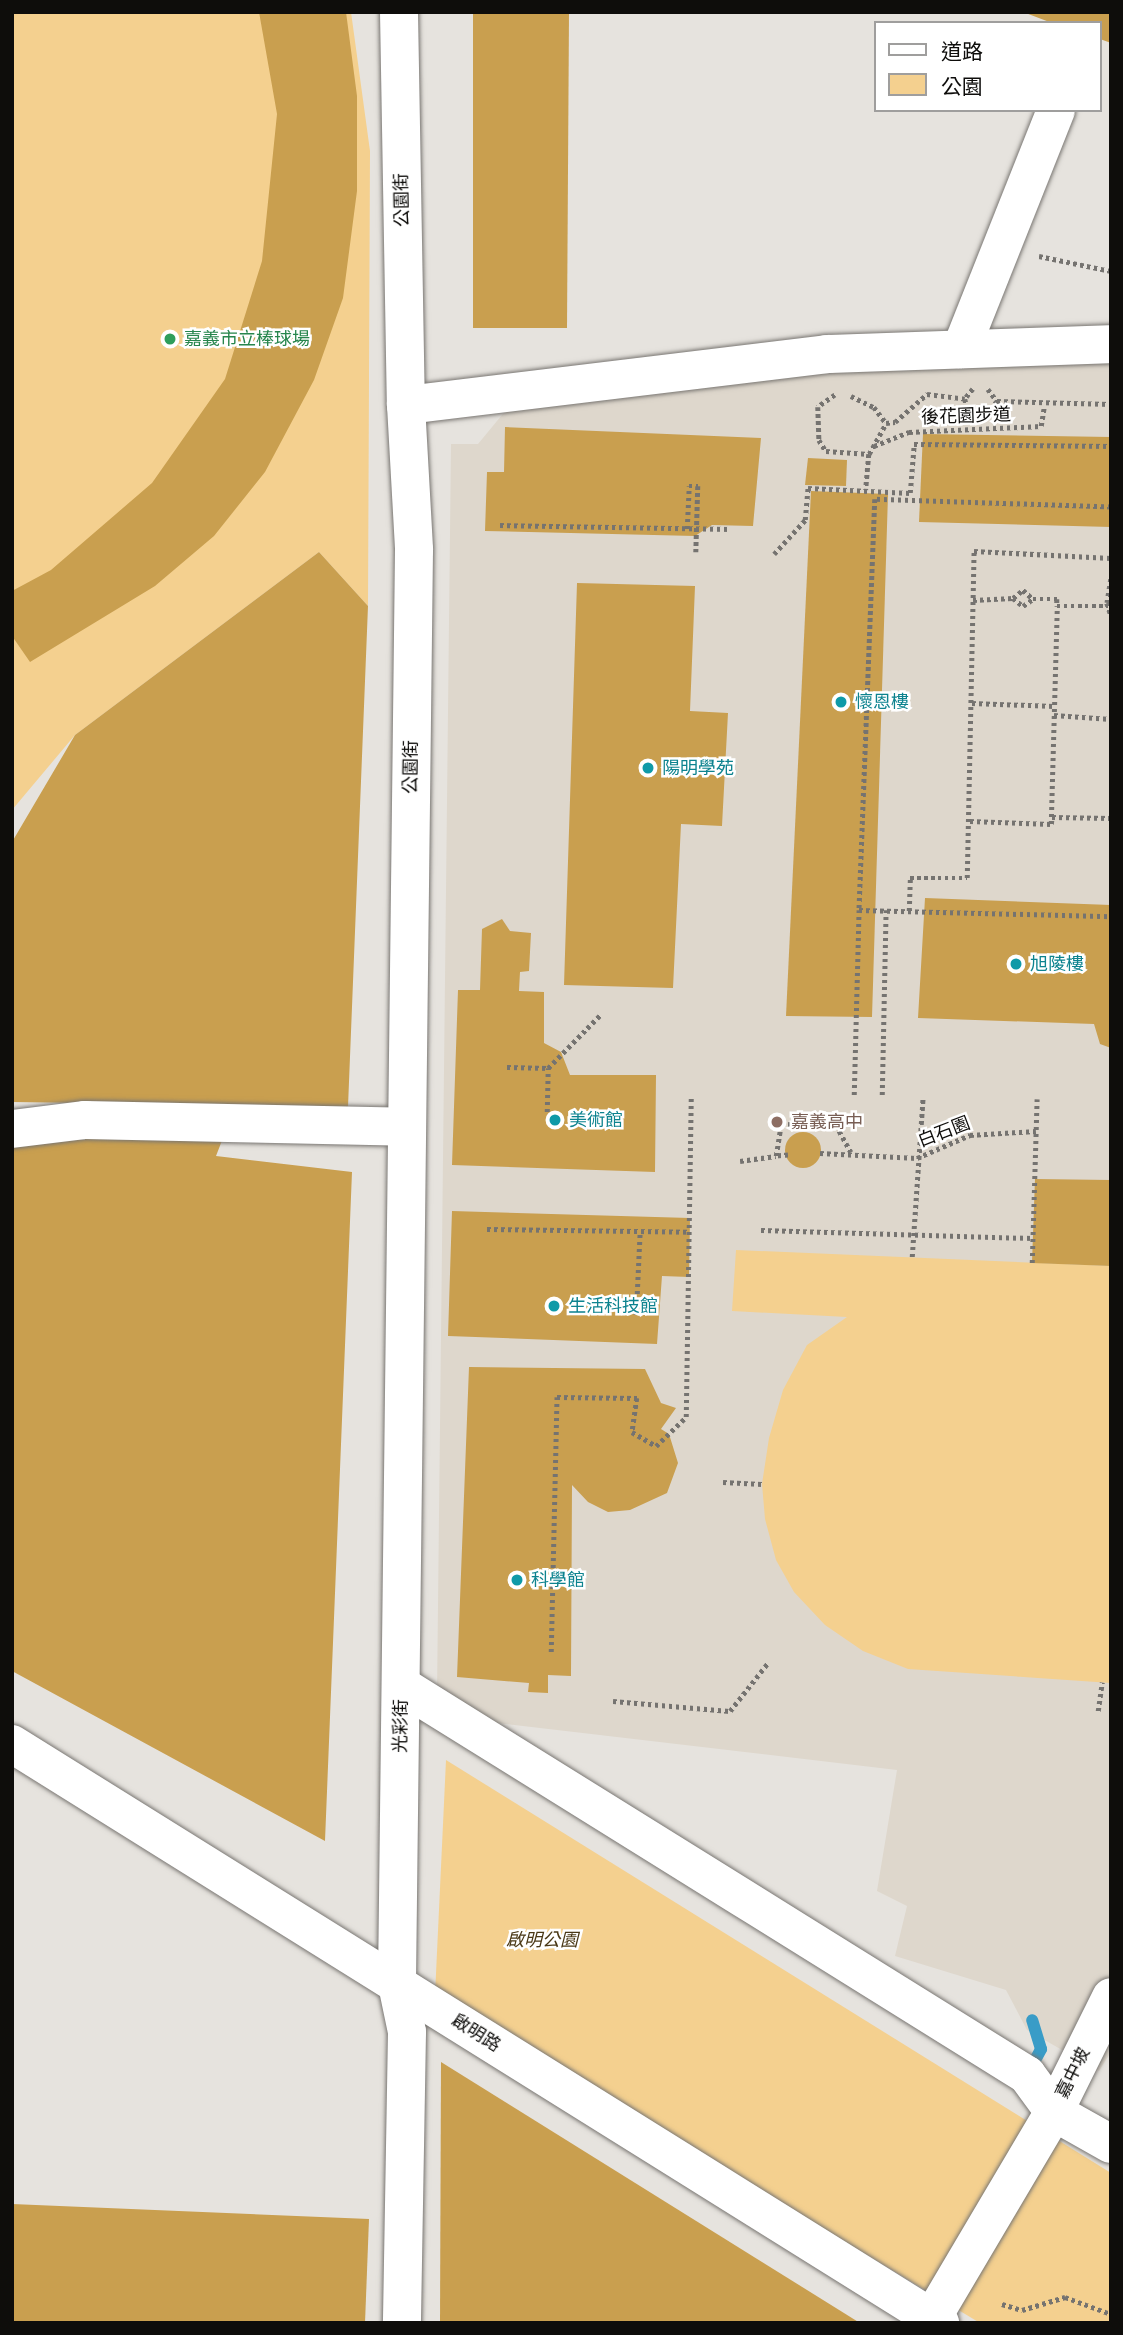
<!DOCTYPE html>
<html>
<head>
<meta charset="utf-8">
<style>
	body { margin:0 }
	#map { position:relative; width:1123px; height:2335px; overflow:hidden; background:#e6e3de; font-family:"IBM Plex Serif","Noto Sans TC",serif }
	div>[style] { position:absolute }
	.built>* { inset:0; background:#ded7cc }
	.green>* { inset:0; background:#f4d08f }
	.stream>* { height:12px; margin:-6px; padding:0 6px; transform-origin:6px; border-radius:6px; background:#399cc7 }
	.building>* { inset:0; background:#c99f4f }
	.round { border-radius:50% }
	.path>* { height:4.5px; margin-top:-2.25px; transform-origin:0; background:repeating-linear-gradient(90deg,#757370 0 3.5px,transparent 0 7px) }
	.roads { filter:drop-shadow(0 0 2px #797672) drop-shadow(0 0 2px #797672) }
	.minor>* { height:38px; margin:-19px; padding:0 19px; transform-origin:19px; border-radius:19px; background:#fff }
	.dots>* { width:19px; height:19px; translate:-50% -50%; box-sizing:border-box; border:4px solid #fff; border-radius:50% }
	span { translate:-50% -50%; white-space:nowrap; text-align:center; line-height:1.15; -webkit-text-stroke:5px #fff; paint-order:stroke }
	.street-label { font-size:18px; color:#0e0d0b }
	.leisure-label { font-size:18px; color:#27864d }
	.left { translate:0 -50%; text-align:left }
	.culture-label { font-size:18px; color:#0d838f }
	.education-label { font-size:18px; color:#785e54 }
	.park-label { font-size:18px; color:#4a3816; font-style:italic }
	.frame { position:absolute; inset:0; border:14px solid #0e0d0b; pointer-events:none }
	.legend { position:absolute; left:874px; top:21px; width:228px; height:91px; box-sizing:border-box; background:#fff; border:2px solid #9f9e9d; margin:0; padding:9px 12px; list-style:none; font-size:21px; color:#0e0d0b }
	.legend li { display:flex; align-items:center; gap:14px; height:35px }
	.legend b { width:35px; border:2px solid #9f9e9d }
</style>
</head>
<body>
<div id="map">
	<div class="built">
		<div style="clip-path:polygon(1111px 360px,1111px 2052px,1099px 2071px,1027px 2030px,1006px 1990px,895px 1956px,907px 1906px,877px 1891px,897px 1770px,489px 1722px,437px 1695px,451px 444px,478px 444px,511px 404px,824px 368px)"></div>
	</div>
	<div class="green">
		<div style="clip-path:polygon(12px 12px,351px 12px,370px 151px,368px 606px,319px 552px,75px 735px,12px 810px)"></div>
		<div style="clip-path:polygon(736px 1250px,1111px 1266px,1111px 1683px,908px 1669px,863px 1651px,825px 1625px,794px 1592px,776px 1560px,765px 1519px,762px 1484px,769px 1438px,783px 1390px,807px 1345px,847px 1317px,732px 1311px)"></div>
		<div style="clip-path:polygon(446px 1760px,1111px 2173px,1111px 2323px,980px 2323px,435px 1995px)"></div>
	</div>
	<div class="stream">
		<div style="left:1029px;top:2071px;width:25px;rotate:-61deg"></div>
		<div style="left:1041px;top:2049px;width:30px;rotate:-107deg"></div>
	</div>
	<div class="building">
		<div style="clip-path:polygon(259px 12px,346px 12px,357px 96px,357px 191px,343px 298px,314px 380px,265px 472px,214px 536px,155px 586px,30px 662px,12px 636px,12px 591px,51px 570px,152px 483px,225px 379px,262px 261px,277px 114px)"></div>
		<div style="clip-path:polygon(473px 12px,569px 12px,567px 328px,473px 328px)"></div>
		<div style="clip-path:polygon(1023px 12px,1111px 12px,1111px 43px,1100px 39px,1100px 23px,1052px 23px)"></div>
		<div style="clip-path:polygon(505px 427px,761px 438px,753px 526px,712px 525px,695px 536px,485px 531px,487px 472px,504px 472px)"></div>
		<div style="clip-path:polygon(923px 434px,1111px 437px,1111px 527px,919px 522px)"></div>
		<div style="clip-path:polygon(808px 458px,847px 460px,846px 486px,805px 485px)"></div>
		<div style="clip-path:polygon(811px 491px,888px 494px,872px 1017px,786px 1016px)"></div>
		<div style="clip-path:polygon(319px 552px,368px 606px,348px 1107px,228px 1125px,216px 1156px,352px 1172px,325px 1841px,12px 1671px,12px 1131px,85px 1140px,85px 1103px,12px 1102px,12px 842px,75px 735px)"></div>
		<div style="clip-path:polygon(577px 583px,695px 586px,690px 711px,728px 713px,722px 826px,681px 824px,673px 988px,564px 985px)"></div>
		<div style="clip-path:polygon(925px 898px,1111px 905px,1111px 1048px,1100px 1044px,1094px 1024px,918px 1018px)"></div>
		<div style="clip-path:polygon(502px 919px,510px 931px,531px 933px,529px 971px,520px 972px,519px 991px,544px 992px,544px 1043px,561px 1052px,570px 1075px,656px 1075px,655px 1172px,452px 1165px,458px 990px,480px 990px,482px 929px)"></div>
		<div class="round" style="left:785px;top:1132px;width:36px;height:36px"></div>
		<div style="clip-path:polygon(1035px 1179px,1111px 1180px,1111px 1266px,1032px 1263px)"></div>
		<div style="clip-path:polygon(452px 1211px,690px 1218px,689px 1277px,662px 1276px,657px 1344px,448px 1336px)"></div>
		<div style="clip-path:polygon(469px 1367px,645px 1369px,661px 1403px,676px 1408px,661px 1429px,669px 1434px,678px 1463px,667px 1493px,630px 1510px,608px 1512px,588px 1502px,572px 1485px,571px 1676px,548px 1675px,548px 1693px,528px 1692px,529px 1683px,457px 1677px)"></div>
		<div style="clip-path:polygon(441px 2062px,860px 2323px,440px 2323px)"></div>
		<div style="clip-path:polygon(12px 2204px,369px 2219px,365px 2323px,12px 2323px)"></div>
	</div>
	<div class="path">
		<div style="left:1039px;top:256px;width:74px;rotate:11.8deg"></div>
		<div style="left:973px;top:389px;width:13px;rotate:129deg"></div>
		<div style="left:965px;top:399px;width:13px;rotate:77deg"></div>
		<div style="left:968px;top:412px;width:17px;rotate:7deg"></div>
		<div style="left:985px;top:414px;width:18px;rotate:-47deg"></div>
		<div style="left:997px;top:401px;width:114px;rotate:1.5deg"></div>
		<div style="left:988px;top:389px;width:15px;rotate:53deg"></div>
		<div style="left:835px;top:395px;width:21px;rotate:145deg"></div>
		<div style="left:818px;top:407px;width:33px;rotate:88deg"></div>
		<div style="left:819px;top:440px;width:13px;rotate:58deg"></div>
		<div style="left:826px;top:451px;width:43px;rotate:4deg"></div>
		<div style="left:869px;top:454px;width:36px;rotate:95deg"></div>
		<div style="left:851px;top:396px;width:25px;rotate:26deg"></div>
		<div style="left:874px;top:407px;width:20px;rotate:53deg"></div>
		<div style="left:886px;top:423px;width:9px;rotate:-6deg"></div>
		<div style="left:895px;top:422px;width:43px;rotate:-41.2deg"></div>
		<div style="left:927px;top:394px;width:38px;rotate:7deg"></div>
		<div style="left:874px;top:446px;width:38px;rotate:-22deg"></div>
		<div style="left:909px;top:432px;width:132px;rotate:-2.6deg"></div>
		<div style="left:1041px;top:426px;width:20px;rotate:-81deg"></div>
		<div style="left:869px;top:454px;width:35px;rotate:-61deg"></div>
		<div style="left:1111px;top:507px;width:236px;rotate:-178.1deg"></div>
		<div style="left:875px;top:499px;width:411px;rotate:92.2deg"></div>
		<div style="left:859px;top:910px;width:252px;rotate:1.4deg"></div>
		<div style="left:500px;top:525px;width:231px;rotate:1deg"></div>
		<div style="left:687px;top:529px;width:43px;rotate:-87.3deg"></div>
		<div style="left:689px;top:486px;width:9px"></div>
		<div style="left:698px;top:486px;width:66px;rotate:91.7deg"></div>
		<div style="left:774px;top:554px;width:46px;rotate:-47.6deg"></div>
		<div style="left:805px;top:520px;width:32px;rotate:-85deg"></div>
		<div style="left:808px;top:488px;width:102px;rotate:2.8deg"></div>
		<div style="left:910px;top:493px;width:49px;rotate:-85.3deg"></div>
		<div style="left:914px;top:444px;width:197px;rotate:0.6deg"></div>
		<div style="left:1111px;top:579px;width:24px;rotate:99deg"></div>
		<div style="left:1107px;top:603px;width:13px;rotate:72deg"></div>
		<div style="left:1013px;top:598px;width:13px;rotate:-39deg"></div>
		<div style="left:1023px;top:590px;width:13px;rotate:42deg"></div>
		<div style="left:973px;top:600px;width:40px;rotate:-2.9deg"></div>
		<div style="left:1013px;top:598px;width:13px;rotate:39deg"></div>
		<div style="left:1023px;top:606px;width:12px;rotate:-35deg"></div>
		<div style="left:1033px;top:599px;width:24px"></div>
		<div style="left:1057px;top:599px;width:7px;rotate:90deg"></div>
		<div style="left:1057px;top:606px;width:51px"></div>
		<div style="left:972px;top:703px;width:82px;rotate:2.1deg"></div>
		<div style="left:1054px;top:715px;width:57px;rotate:4deg"></div>
		<div style="left:970px;top:821px;width:81px;rotate:2.1deg"></div>
		<div style="left:1051px;top:824px;width:7px;rotate:-82deg"></div>
		<div style="left:1052px;top:817px;width:59px;rotate:1deg"></div>
		<div style="left:1051px;top:824px;width:218px;rotate:-88.4deg"></div>
		<div style="left:909px;top:911px;width:33px;rotate:-88deg"></div>
		<div style="left:910px;top:878px;width:57px"></div>
		<div style="left:967px;top:878px;width:327px;rotate:-88.8deg"></div>
		<div style="left:974px;top:551px;width:137px;rotate:2.9deg"></div>
		<div style="left:507px;top:1067px;width:41px;rotate:1.4deg"></div>
		<div style="left:548px;top:1068px;width:74px;rotate:-45.5deg"></div>
		<div style="left:854px;top:1095px;width:185px;rotate:-88.5deg"></div>
		<div style="left:882px;top:1095px;width:185px;rotate:-88.8deg"></div>
		<div style="left:547px;top:1112px;width:44px;rotate:-88.7deg"></div>
		<div style="left:820px;top:1153px;width:97px;rotate:3deg"></div>
		<div style="left:917px;top:1158px;width:58px;rotate:-23.5deg"></div>
		<div style="left:970px;top:1135px;width:66px;rotate:-3.5deg"></div>
		<div style="left:788px;top:1155px;width:12px;rotate:175deg"></div>
		<div style="left:776px;top:1156px;width:32px;rotate:-81deg"></div>
		<div style="left:781px;top:1124px;width:55px;rotate:1deg"></div>
		<div style="left:836px;top:1125px;width:31px;rotate:61deg"></div>
		<div style="left:740px;top:1161px;width:36px;rotate:-8deg"></div>
		<div style="left:487px;top:1229px;width:203px;rotate:0.8deg"></div>
		<div style="left:761px;top:1230px;width:272px;rotate:1.7deg"></div>
		<div style="left:912px;top:1257px;width:160px;rotate:-86.1deg"></div>
		<div style="left:1032px;top:1263px;width:164px;rotate:-88.3deg"></div>
		<div style="left:636px;top:1315px;width:84px;rotate:-87.3deg"></div>
		<div style="left:723px;top:1482px;width:39px;rotate:3deg"></div>
		<div style="left:551px;top:1652px;width:255px;rotate:-88.7deg"></div>
		<div style="left:557px;top:1397px;width:80px;rotate:0.7deg"></div>
		<div style="left:637px;top:1398px;width:34px;rotate:98deg"></div>
		<div style="left:632px;top:1432px;width:28px;rotate:30deg"></div>
		<div style="left:656px;top:1446px;width:42px;rotate:-44deg"></div>
		<div style="left:686px;top:1417px;width:321px;rotate:-89.1deg"></div>
		<div style="left:613px;top:1701px;width:117px;rotate:4.9deg"></div>
		<div style="left:730px;top:1711px;width:60px;rotate:-51.8deg"></div>
		<div style="left:1098px;top:1711px;width:29px;rotate:-82deg"></div>
		<div style="left:1002px;top:2304px;width:21px;rotate:17deg"></div>
		<div style="left:1022px;top:2310px;width:45px;rotate:-16.8deg"></div>
		<div style="left:1065px;top:2297px;width:49px;rotate:20.3deg"></div>
	</div>
	<div class="roads">
		<div class="minor">
			<div style="left:399px;top:12px;width:393px;rotate:89deg"></div>
			<div style="left:406px;top:405px;width:145px;rotate:86.8deg"></div>
			<div style="left:414px;top:550px;width:1434px;rotate:90.68deg"></div>
			<div style="left:397px;top:1984px;width:49px;rotate:78.2deg"></div>
			<div style="left:407px;top:2032px;width:291px;rotate:91deg"></div>
			<div style="left:961px;top:349px;width:257px;rotate:-68.3deg"></div>
			<div style="left:406px;top:405px;width:424px;rotate:-6.9deg"></div>
			<div style="left:827px;top:354px;width:284px;rotate:-2deg"></div>
			<div style="left:12px;top:1129px;width:74px;rotate:-7deg"></div>
			<div style="left:85px;top:1120px;width:321px;rotate:1.2deg"></div>
			<div style="left:402px;top:1686px;width:736px;rotate:31.9deg"></div>
			<div style="left:1027px;top:2075px;width:46px;rotate:53.9deg"></div>
			<div style="left:1054px;top:2112px;width:65px;rotate:29.3deg"></div>
			<div style="left:12px;top:1744px;width:1094px;rotate:31.96deg"></div>
			<div style="left:932px;top:2318px;width:239px;rotate:-59.4deg"></div>
			<div style="left:1054px;top:2112px;width:128px;rotate:-63.6deg"></div>
		</div>
	</div>
	<div class="dots">
		<div style="left:170px;top:339px;background:#2e9e5b"></div>
		<div style="left:841px;top:702px;background:#0f9aa8"></div>
		<div style="left:648px;top:768px;background:#0f9aa8"></div>
		<div style="left:1016px;top:964px;background:#0f9aa8"></div>
		<div style="left:555px;top:1120px;background:#0f9aa8"></div>
		<div style="left:777px;top:1122px;background:#8d6e63"></div>
		<div style="left:554px;top:1306px;background:#0f9aa8"></div>
		<div style="left:517px;top:1580px;background:#0f9aa8"></div>
	</div>
	<div class="street-label">
		<span style="left:402px;top:200px;rotate:-91deg">公園街</span>
		<span style="left:966px;top:416px;rotate:-2deg">後花園步道</span>
		<span style="left:411px;top:767px;rotate:-89deg">公園街</span>
		<span style="left:944px;top:1132px;rotate:-21deg">白石園</span>
		<span style="left:401px;top:1726px;rotate:-89deg">光彩街</span>
		<span style="left:476px;top:2033px;rotate:32deg">啟明路</span>
		<span style="left:1073px;top:2073px;rotate:-64deg">嘉中坡</span>
	</div>
	<div class="leisure-label">
		<span class="left" style="left:184px;top:339px">嘉義市立棒球場</span>
	</div>
	<div class="culture-label">
		<span class="left" style="left:855px;top:702px">懷恩樓</span>
		<span class="left" style="left:662px;top:768px">陽明學苑</span>
		<span class="left" style="left:1030px;top:964px">旭陵樓</span>
		<span class="left" style="left:569px;top:1120px">美術館</span>
		<span class="left" style="left:568px;top:1306px">生活科技館</span>
		<span class="left" style="left:531px;top:1580px">科學館</span>
	</div>
	<div class="education-label">
		<span class="left" style="left:791px;top:1122px">嘉義高中</span>
	</div>
	<div class="park-label">
		<span style="left:542px;top:1940px">啟明公園</span>
	</div>
	<div class="frame"></div>
	<ul class="legend">
	<li><b style="height:9px;background:#fff"></b>道路</li>
	<li><b style="height:19px;background:#f4d08f"></b>公園</li>
	</ul>
</div>
</body>
</html>
